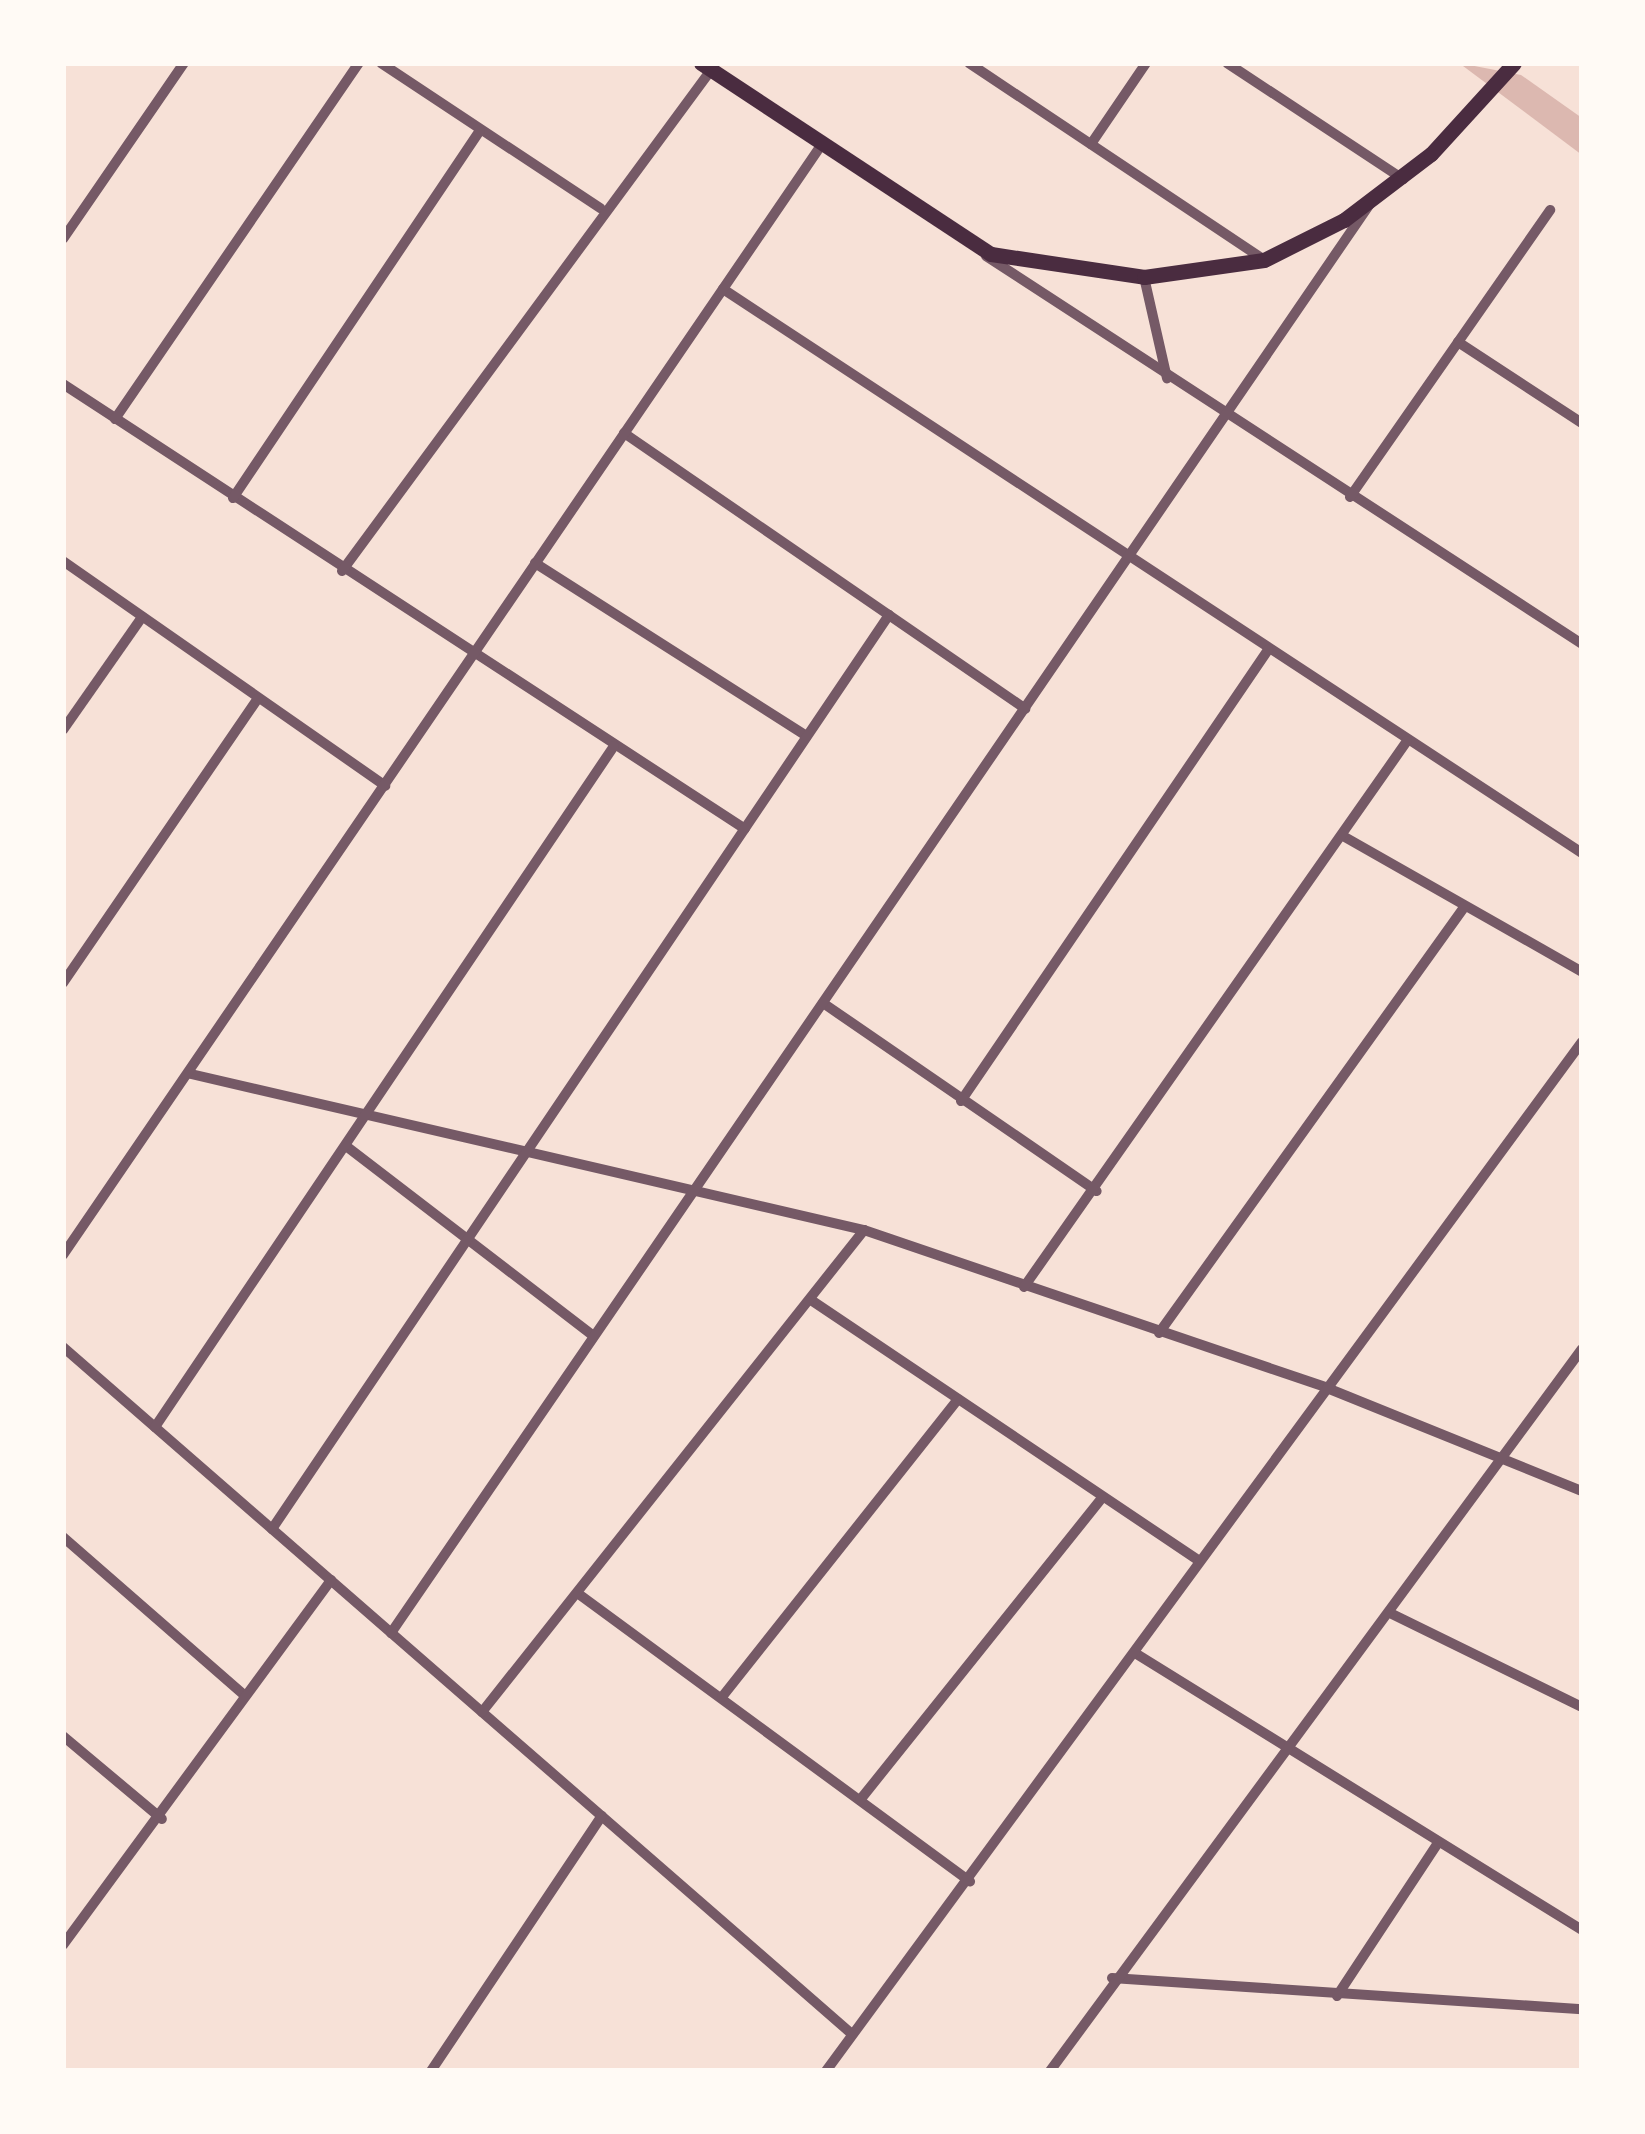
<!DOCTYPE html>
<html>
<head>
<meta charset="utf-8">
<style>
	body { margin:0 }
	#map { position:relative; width:1645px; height:2134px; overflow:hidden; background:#f7e1d7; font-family:"Crimson Pro",serif }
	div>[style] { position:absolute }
	.water>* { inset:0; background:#dcb8b0 }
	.minor>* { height:10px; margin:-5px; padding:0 5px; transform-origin:5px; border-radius:5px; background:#755966 }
	.secondary>* { height:15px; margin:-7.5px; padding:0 7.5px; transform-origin:7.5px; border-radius:7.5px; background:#4a2c40 }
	span { translate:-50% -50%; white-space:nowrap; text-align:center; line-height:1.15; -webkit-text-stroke:12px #fffaf5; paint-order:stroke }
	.frame { position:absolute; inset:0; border:66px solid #fffaf5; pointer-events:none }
</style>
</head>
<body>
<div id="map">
	<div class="water">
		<div style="clip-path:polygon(1459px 63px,1521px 75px,1582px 118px,1582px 155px)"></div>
	</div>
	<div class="minor">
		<div style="left:381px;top:63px;width:263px;rotate:33.5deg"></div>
		<div style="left:969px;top:63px;width:355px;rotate:33.7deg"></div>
		<div style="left:1227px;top:63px;width:211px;rotate:33.4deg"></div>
		<div style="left:1091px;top:144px;width:98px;rotate:-55.8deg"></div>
		<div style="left:63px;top:239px;width:214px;rotate:-55.5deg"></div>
		<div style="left:986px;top:256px;width:711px;rotate:33.06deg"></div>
		<div style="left:1144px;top:277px;width:104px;rotate:77.2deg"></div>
		<div style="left:723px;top:289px;width:1028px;rotate:33.29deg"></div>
		<div style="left:1458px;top:342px;width:148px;rotate:33.2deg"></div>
		<div style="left:63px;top:384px;width:814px;rotate:33.12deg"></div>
		<div style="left:115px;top:419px;width:432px;rotate:-55.6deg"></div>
		<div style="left:624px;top:433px;width:487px;rotate:34.5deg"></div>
		<div style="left:1350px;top:497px;width:350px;rotate:-55.1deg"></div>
		<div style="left:233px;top:498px;width:442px;rotate:-56.1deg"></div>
		<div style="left:63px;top:561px;width:393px;rotate:34.9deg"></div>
		<div style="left:535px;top:563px;width:322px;rotate:32.5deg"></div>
		<div style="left:342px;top:571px;width:622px;rotate:-53.63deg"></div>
		<div style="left:63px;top:730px;width:138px;rotate:-55deg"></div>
		<div style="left:1343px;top:836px;width:275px;rotate:29.6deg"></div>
		<div style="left:63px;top:983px;width:345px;rotate:-55.6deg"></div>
		<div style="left:823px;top:1003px;width:332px;rotate:34.5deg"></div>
		<div style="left:191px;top:1074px;width:691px;rotate:13.05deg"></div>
		<div style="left:864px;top:1230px;width:489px;rotate:18.8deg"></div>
		<div style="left:1327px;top:1388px;width:275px;rotate:22deg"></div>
		<div style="left:961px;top:1101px;width:546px;rotate:-55.76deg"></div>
		<div style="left:346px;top:1146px;width:310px;rotate:37.5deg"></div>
		<div style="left:63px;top:1255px;width:1346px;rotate:-55.66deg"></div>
		<div style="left:1024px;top:1287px;width:667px;rotate:-54.95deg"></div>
		<div style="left:811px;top:1300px;width:468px;rotate:33.9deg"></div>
		<div style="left:1159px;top:1333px;width:525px;rotate:-54.37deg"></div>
		<div style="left:63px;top:1347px;width:1046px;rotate:41.05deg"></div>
		<div style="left:155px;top:1427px;width:821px;rotate:-56.02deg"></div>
		<div style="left:272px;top:1529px;width:1103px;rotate:-55.98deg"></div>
		<div style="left:63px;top:1537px;width:240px;rotate:41.1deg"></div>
		<div style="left:580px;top:1595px;width:484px;rotate:36.3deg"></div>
		<div style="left:1392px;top:1614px;width:212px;rotate:26.1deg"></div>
		<div style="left:391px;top:1633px;width:1732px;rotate:-55.59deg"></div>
		<div style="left:1135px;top:1653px;width:526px;rotate:31.79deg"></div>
		<div style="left:722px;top:1697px;width:380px;rotate:-51.6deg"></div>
		<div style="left:482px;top:1712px;width:615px;rotate:-51.6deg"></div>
		<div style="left:63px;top:1736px;width:129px;rotate:40deg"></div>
		<div style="left:860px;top:1800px;width:388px;rotate:-51.3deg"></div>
		<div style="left:63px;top:1945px;width:453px;rotate:-53.7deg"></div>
		<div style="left:1112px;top:1978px;width:471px;rotate:3.8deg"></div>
		<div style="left:1337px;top:1996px;width:183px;rotate:-56.6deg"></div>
		<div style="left:431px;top:2071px;width:307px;rotate:-56.2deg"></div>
		<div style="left:826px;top:2071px;width:1277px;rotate:-53.7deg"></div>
		<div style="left:1050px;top:2071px;width:897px;rotate:-53.62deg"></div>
	</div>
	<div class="secondary">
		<div style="left:701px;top:63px;width:347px;rotate:33.4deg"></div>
		<div style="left:991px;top:254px;width:155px;rotate:8.5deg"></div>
		<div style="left:1144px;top:277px;width:121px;rotate:-8.1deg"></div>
		<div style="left:1264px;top:260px;width:89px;rotate:-26.6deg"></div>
		<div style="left:1344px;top:220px;width:109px;rotate:-37.2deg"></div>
		<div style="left:1431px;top:154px;width:123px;rotate:-47.6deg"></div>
	</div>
	<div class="frame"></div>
</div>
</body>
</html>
